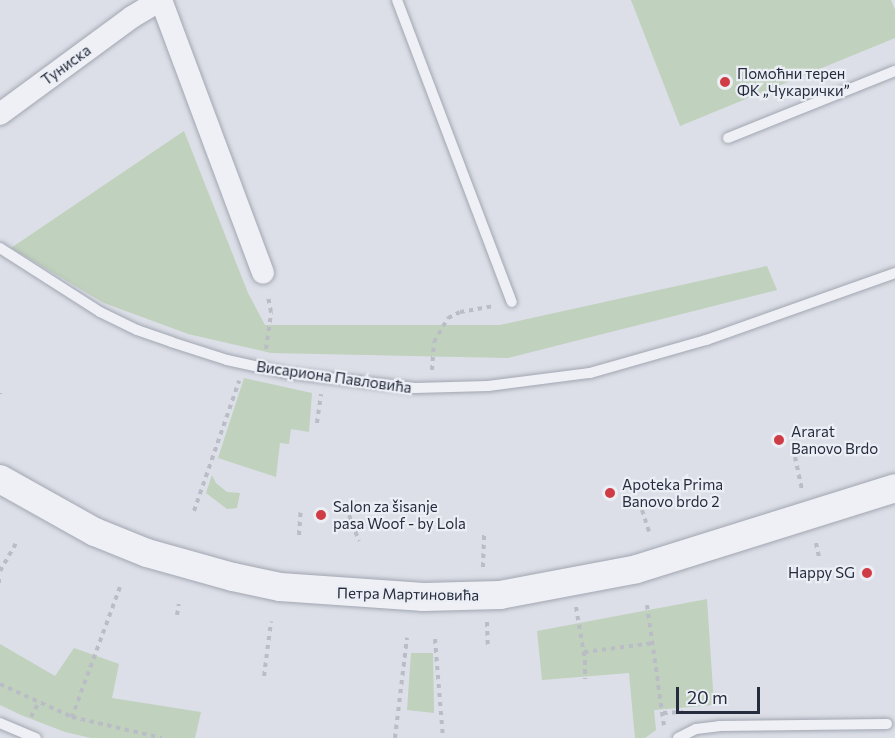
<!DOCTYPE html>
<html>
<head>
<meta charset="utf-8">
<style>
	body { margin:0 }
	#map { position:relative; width:895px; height:738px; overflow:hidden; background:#dcdfe7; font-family:Commissioner,sans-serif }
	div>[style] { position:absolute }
	.green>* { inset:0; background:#c0d1bd }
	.path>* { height:4px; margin-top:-2px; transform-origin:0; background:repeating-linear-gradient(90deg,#babdc5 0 4.5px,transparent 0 9px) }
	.roads { filter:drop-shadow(0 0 2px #a1a6b1) drop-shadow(0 0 2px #a1a6b1) }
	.service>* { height:10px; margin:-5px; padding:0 5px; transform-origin:5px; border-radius:5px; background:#eff0f5 }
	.minor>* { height:22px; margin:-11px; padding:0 11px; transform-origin:11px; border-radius:11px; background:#eff0f5 }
	.tertiary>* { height:28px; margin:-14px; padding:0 14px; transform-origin:14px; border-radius:14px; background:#eff0f5 }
	.dots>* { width:16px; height:16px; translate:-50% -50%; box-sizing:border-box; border:3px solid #ebeef4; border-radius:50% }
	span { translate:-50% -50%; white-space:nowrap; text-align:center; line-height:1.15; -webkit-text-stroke:4.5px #ebeef4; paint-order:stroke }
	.street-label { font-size:15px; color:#252c3d }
	.poi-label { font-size:15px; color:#252c3d }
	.left { translate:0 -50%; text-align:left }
	.right { translate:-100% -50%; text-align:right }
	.scale { position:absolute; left:676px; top:687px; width:84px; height:27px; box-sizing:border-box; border:3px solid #252c3d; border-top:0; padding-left:8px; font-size:18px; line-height:21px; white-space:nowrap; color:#252c3d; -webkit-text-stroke:4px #ebeef4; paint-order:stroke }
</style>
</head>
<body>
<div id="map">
	<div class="green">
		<div style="clip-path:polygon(631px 0,891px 0,895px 10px,895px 38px,680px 126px)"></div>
		<div style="clip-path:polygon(184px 131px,248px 293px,265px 325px,500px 325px,767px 266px,777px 290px,508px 358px,271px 353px,188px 334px,104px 303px,11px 248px)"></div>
		<div style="clip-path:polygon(244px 378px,312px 393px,309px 432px,291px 429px,289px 444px,280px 443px,276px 477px,218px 458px)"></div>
		<div style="clip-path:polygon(212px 475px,216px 483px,227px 492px,240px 493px,237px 508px,227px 509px,206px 493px)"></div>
		<div style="clip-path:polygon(707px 599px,714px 705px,654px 710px,656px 730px,645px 738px,635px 738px,629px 673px,542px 680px,537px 631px)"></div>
		<div style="clip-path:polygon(0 644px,55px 676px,74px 648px,119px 664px,112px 698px,201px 712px,195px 738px,91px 738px,65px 732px,21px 715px,0 705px)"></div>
		<div style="clip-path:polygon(411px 653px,433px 653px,434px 713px,407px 710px)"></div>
	</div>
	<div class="path">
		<div style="left:266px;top:349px;width:37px;rotate:-82deg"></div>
		<div style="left:271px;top:312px;width:15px;rotate:-101deg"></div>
		<div style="left:432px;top:370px;width:28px;rotate:-86deg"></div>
		<div style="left:434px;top:342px;width:28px;rotate:-60deg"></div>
		<div style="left:448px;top:318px;width:13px;rotate:-27deg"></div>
		<div style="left:460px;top:312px;width:34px;rotate:-10deg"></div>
		<div style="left:0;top:394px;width:1px;rotate:-90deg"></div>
		<div style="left:317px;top:423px;width:29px;rotate:-82deg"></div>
		<div style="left:795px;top:457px;width:33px;rotate:78deg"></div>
		<div style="left:642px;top:510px;width:26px;rotate:72deg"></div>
		<div style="left:194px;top:511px;width:138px;rotate:-70.9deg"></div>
		<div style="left:349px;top:515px;width:28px;rotate:69deg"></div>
		<div style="left:299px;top:535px;width:26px;rotate:-86deg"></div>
		<div style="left:816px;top:543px;width:14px;rotate:78deg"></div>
		<div style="left:483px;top:567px;width:32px;rotate:-88deg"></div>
		<div style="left:0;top:571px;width:34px;rotate:-60deg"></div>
		<div style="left:0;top:581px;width:1px"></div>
		<div style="left:120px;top:587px;width:139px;rotate:110.3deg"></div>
		<div style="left:72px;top:717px;width:92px;rotate:13.1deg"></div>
		<div style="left:647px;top:605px;width:122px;rotate:82deg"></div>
		<div style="left:576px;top:607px;width:54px;rotate:80.4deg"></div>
		<div style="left:585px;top:660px;width:19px;rotate:90deg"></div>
		<div style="left:177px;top:615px;width:11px;rotate:-80deg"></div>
		<div style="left:487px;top:622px;width:24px;rotate:88deg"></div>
		<div style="left:435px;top:639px;width:99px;rotate:85.4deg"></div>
		<div style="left:584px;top:652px;width:71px;rotate:-7.3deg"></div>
		<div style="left:264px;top:676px;width:55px;rotate:-82.7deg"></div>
		<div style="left:0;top:684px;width:79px;rotate:24.6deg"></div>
		<div style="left:663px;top:713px;width:20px;rotate:-3deg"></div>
		<div style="left:31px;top:717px;width:17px;rotate:-62deg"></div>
		<div style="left:395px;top:738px;width:101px;rotate:-83.2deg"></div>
	</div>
	<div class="roads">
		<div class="service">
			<div style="left:397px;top:0;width:323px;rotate:69.2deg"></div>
			<div style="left:728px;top:138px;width:180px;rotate:-21.9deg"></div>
			<div style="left:0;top:248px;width:119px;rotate:32.6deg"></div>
			<div style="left:100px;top:312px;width:41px;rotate:25.9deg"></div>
			<div style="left:137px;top:330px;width:36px;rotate:19deg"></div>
			<div style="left:171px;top:342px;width:59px;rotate:17.8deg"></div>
			<div style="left:227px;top:360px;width:60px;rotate:12.4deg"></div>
			<div style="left:286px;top:373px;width:130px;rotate:6.6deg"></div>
			<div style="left:415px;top:388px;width:73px;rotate:-1.6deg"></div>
			<div style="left:488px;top:386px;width:103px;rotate:-7.3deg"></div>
			<div style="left:590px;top:373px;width:121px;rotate:-15.9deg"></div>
			<div style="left:706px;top:340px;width:201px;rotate:-19.5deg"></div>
			<div style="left:0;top:723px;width:39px;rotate:23deg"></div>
			<div style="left:678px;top:738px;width:20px;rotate:-27deg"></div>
			<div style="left:696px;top:729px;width:23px;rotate:-7deg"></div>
			<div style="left:719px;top:726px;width:168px;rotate:-0.7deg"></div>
		</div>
		<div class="minor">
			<div style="left:161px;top:0;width:291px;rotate:69.5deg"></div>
			<div style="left:0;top:114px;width:164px;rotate:-36.3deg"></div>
			<div style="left:132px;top:17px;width:33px;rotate:-31deg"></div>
		</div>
		<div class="tertiary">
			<div style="left:0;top:479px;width:109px;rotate:29.2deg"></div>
			<div style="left:95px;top:532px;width:56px;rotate:22deg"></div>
			<div style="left:147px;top:553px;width:89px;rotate:15.6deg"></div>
			<div style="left:233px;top:577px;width:48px;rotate:12deg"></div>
			<div style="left:280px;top:587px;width:144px;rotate:4deg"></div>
			<div style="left:424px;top:597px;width:76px;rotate:-1.5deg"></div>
			<div style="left:500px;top:595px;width:139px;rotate:-10.7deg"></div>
			<div style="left:637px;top:569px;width:270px;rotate:-17.4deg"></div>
		</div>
	</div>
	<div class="dots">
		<div style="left:725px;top:82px;background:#d03c46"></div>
		<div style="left:779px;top:440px;background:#d03c46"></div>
		<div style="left:610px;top:493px;background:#d03c46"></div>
		<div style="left:321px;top:515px;background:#d03c46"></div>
		<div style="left:867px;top:573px;background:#d03c46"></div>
	</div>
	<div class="street-label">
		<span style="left:66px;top:65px;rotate:-36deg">Туниска</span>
		<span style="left:334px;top:377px;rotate:8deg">Висариона Павловића</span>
		<span style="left:408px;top:594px;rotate:1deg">Петра Мартиновића</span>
	</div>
	<div class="poi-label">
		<span class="left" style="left:737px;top:82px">Помоћни терен<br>ФК „Чукарички”</span>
		<span class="left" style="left:791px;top:440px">Ararat<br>Banovo Brdo</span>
		<span class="left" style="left:622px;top:493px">Apoteka Prima<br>Banovo brdo 2</span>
		<span class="left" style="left:333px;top:515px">Salon za šisanje<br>pasa Woof - by Lola</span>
		<span class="right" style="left:855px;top:573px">Happy SG</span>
	</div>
	<div class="scale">20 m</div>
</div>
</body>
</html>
